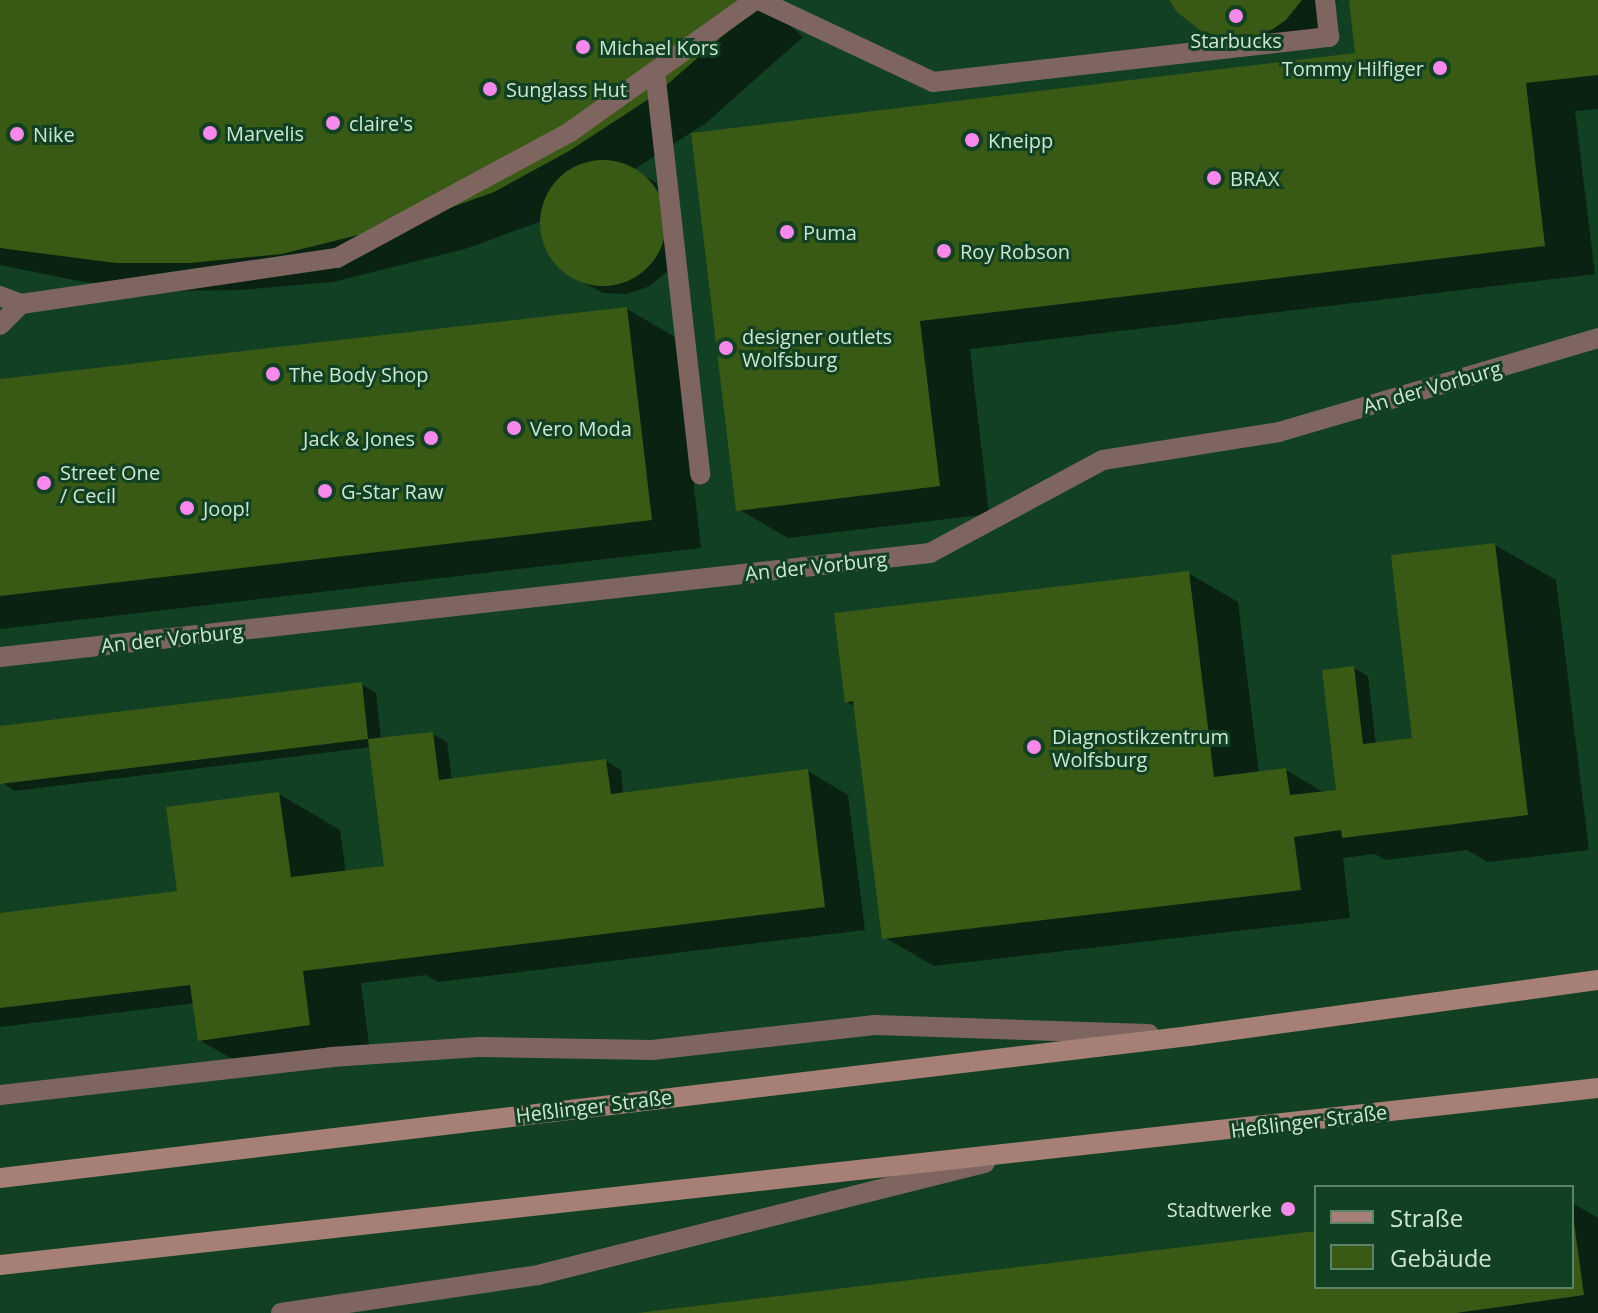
<!DOCTYPE html>
<html>
<head>
<meta charset="utf-8">
<style>
	body { margin:0 }
	#map { position:relative; width:1598px; height:1313px; overflow:hidden; background:#114122; font-family:"Open Sans",sans-serif }
	div>[style] { position:absolute }
	.shadow>* { inset:0; background:#0007 }
	.building>* { inset:0; background:#395a14 }
	.round { border-radius:50% }
	.street>* { height:20px; margin:-10px; padding:0 10px; transform-origin:10px; border-radius:10px; background:#7e6560 }
	.secondary>* { height:20px; margin:-10px; padding:0 10px; transform-origin:10px; border-radius:10px; background:#a67f77 }
	.dots>* { width:22px; height:22px; translate:-50% -50%; box-sizing:border-box; border:4px solid #114122; border-radius:50% }
	span { translate:-50% -50%; white-space:nowrap; text-align:center; line-height:1.15; -webkit-text-stroke:6px #114122; paint-order:stroke }
	.poi-label { font-size:20px; color:#cee7d3 }
	.left { translate:0 -50%; text-align:left }
	.right { translate:-100% -50%; text-align:right }
	.street-label { font-size:20px; color:#cee7d3 }
	.legend { position:absolute; left:1314px; top:1185px; width:260px; height:104px; box-sizing:border-box; background:#114122; border:2px solid #5d8369; margin:0; padding:10px 14px; list-style:none; font-size:24px; color:#cee7d3 }
	.legend li { display:flex; align-items:center; gap:16px; height:40px }
	.legend b { width:40px; border:2px solid #5d8369 }
</style>
</head>
<body>
<div id="map">
	<div class="shadow">
		<div style="clip-path:polygon(0 0,762px 0,803px 37px,706px 123px,633px 170px,657px 183px,668px 271px,650px 286px,627px 294px,603px 293px,565px 273px,549px 254px,542px 221px,465px 249px,333px 282px,241px 290px,167px 291px,84px 282px,0 265px)"></div>
		<div style="clip-path:polygon(1172px 0,1337px 0,1333px 13px,1315px 36px,1232px 46px,1202px 29px)"></div>
		<div style="clip-path:polygon(1351px 0,1598px 0,1598px 109px,1575px 111px,1595px 274px,970px 349px,989px 514px,788px 538px,738px 509px,693px 135px,1357px 55px)"></div>
		<div style="clip-path:polygon(627px 309px,677px 338px,701px 548px,0 629px,0 381px)"></div>
		<div style="clip-path:polygon(1495px 545px,1556px 580px,1589px 850px,1488px 862px,1467px 850px,1385px 860px,1375px 854px,1343px 858px,1350px 918px,934px 966px,884px 937px,856px 707px,846px 702px,1188px 573px,1238px 602px,1259px 773px,1286px 770px,1325px 793px,1338px 791px,1354px 668px,1368px 676px,1376px 745px,1412px 740px)"></div>
		<div style="clip-path:polygon(361px 684px,376px 693px,381px 739px,433px 734px,447px 742px,452px 780px,606px 761px,621px 770px,623px 794px,808px 771px,848px 795px,865px 930px,438px 982px,426px 975px,361px 983px,371px 1060px,261px 1075px,199px 1040px,195px 1003px,0 1027px,0 915px,177px 893px,279px 794px,340px 830px,346px 873px,386px 868px,371px 747px,15px 791px,1px 782px,0 728px)"></div>
		<div style="clip-path:polygon(1572px 1203px,1598px 1218px,1598px 1313px,638px 1313px,1316px 1233px,1316px 1287px,1572px 1287px)"></div>
	</div>
	<div class="building">
		<div style="clip-path:polygon(0 0,746px 0,755px 8px,655px 95px,569px 151px,494px 192px,414px 221px,282px 254px,190px 263px,116px 263px,0 248px)"></div>
		<div style="clip-path:polygon(1169px 0,1302px 0,1286px 20px,1273px 29px,1260px 35px,1229px 39px,1201px 31px,1177px 12px)"></div>
		<div style="clip-path:polygon(1349px 0,1598px 0,1598px 75px,1526px 83px,1545px 246px,920px 321px,940px 486px,736px 511px,691px 133px,1355px 53px)"></div>
		<div class="round" style="left:540px;top:160px;width:126px;height:126px"></div>
		<div style="clip-path:polygon(627px 307px,652px 520px,0 596px,0 379px)"></div>
		<div style="clip-path:polygon(1495px 543px,1528px 815px,1342px 838px,1341px 830px,1294px 837px,1301px 890px,882px 939px,853px 701px,845px 703px,834px 613px,1189px 571px,1214px 777px,1286px 768px,1290px 795px,1336px 790px,1322px 670px,1354px 666px,1363px 744px,1412px 738px,1391px 555px)"></div>
		<div style="clip-path:polygon(362px 682px,368px 739px,0 784px,0 726px)"></div>
		<div style="clip-path:polygon(433px 732px,439px 780px,606px 759px,611px 794px,808px 769px,825px 907px,303px 971px,310px 1025px,198px 1041px,190px 985px,0 1008px,0 913px,177px 891px,166px 807px,279px 792px,291px 877px,384px 866px,368px 739px)"></div>
		<div style="clip-path:polygon(1572px 1208px,1584px 1295px,1456px 1313px,637px 1313px,1316px 1231px,1316px 1287px,1572px 1287px)"></div>
	</div>
	<div class="street">
		<div style="left:759px;top:0;width:192px;rotate:25.2deg"></div>
		<div style="left:933px;top:82px;width:399px;rotate:-6.5deg"></div>
		<div style="left:1329px;top:37px;width:37px;rotate:-96deg"></div>
		<div style="left:655px;top:71px;width:406px;rotate:83.6deg"></div>
		<div style="left:0;top:296px;width:22px;rotate:21deg"></div>
		<div style="left:21px;top:304px;width:319px;rotate:-8.3deg"></div>
		<div style="left:337px;top:258px;width:265px;rotate:-28.4deg"></div>
		<div style="left:570px;top:132px;width:227px;rotate:-35.5deg"></div>
		<div style="left:0;top:325px;width:30px;rotate:-45deg"></div>
		<div style="left:0;top:657px;width:936px;rotate:-6.38deg"></div>
		<div style="left:930px;top:553px;width:196px;rotate:-28.3deg"></div>
		<div style="left:1103px;top:460px;width:178px;rotate:-9deg"></div>
		<div style="left:1279px;top:432px;width:333px;rotate:-16.4deg"></div>
		<div style="left:0;top:1095px;width:333px;rotate:-6.5deg"></div>
		<div style="left:331px;top:1057px;width:148px;rotate:-3.9deg"></div>
		<div style="left:479px;top:1047px;width:173px;rotate:1deg"></div>
		<div style="left:652px;top:1050px;width:224px;rotate:-6.4deg"></div>
		<div style="left:875px;top:1025px;width:274px;rotate:1.9deg"></div>
		<div style="left:281px;top:1313px;width:260px;rotate:-8.4deg"></div>
		<div style="left:538px;top:1275px;width:461px;rotate:-14.1deg"></div>
	</div>
	<div class="secondary">
		<div style="left:0;top:1178px;width:1197px;rotate:-6.81deg"></div>
		<div style="left:1189px;top:1036px;width:413px;rotate:-7.8deg"></div>
		<div style="left:0;top:1265px;width:1608px;rotate:-6.32deg"></div>
	</div>
	<div class="dots">
		<div style="left:1236px;top:16px;background:#f888eb"></div>
		<div style="left:583px;top:47px;background:#f888eb"></div>
		<div style="left:1440px;top:68px;background:#f888eb"></div>
		<div style="left:490px;top:89px;background:#f888eb"></div>
		<div style="left:333px;top:123px;background:#f888eb"></div>
		<div style="left:210px;top:133px;background:#f888eb"></div>
		<div style="left:17px;top:134px;background:#f888eb"></div>
		<div style="left:972px;top:140px;background:#f888eb"></div>
		<div style="left:1214px;top:178px;background:#f888eb"></div>
		<div style="left:787px;top:232px;background:#f888eb"></div>
		<div style="left:944px;top:251px;background:#f888eb"></div>
		<div style="left:726px;top:348px;background:#f888eb"></div>
		<div style="left:273px;top:374px;background:#f888eb"></div>
		<div style="left:514px;top:428px;background:#f888eb"></div>
		<div style="left:431px;top:438px;background:#f888eb"></div>
		<div style="left:44px;top:483px;background:#f888eb"></div>
		<div style="left:325px;top:491px;background:#f888eb"></div>
		<div style="left:187px;top:508px;background:#f888eb"></div>
		<div style="left:1034px;top:747px;background:#f888eb"></div>
		<div style="left:1288px;top:1209px;background:#f888eb"></div>
	</div>
	<div class="poi-label">
		<span style="left:1236px;top:40px">Starbucks</span>
		<span class="left" style="left:599px;top:47px">Michael Kors</span>
		<span class="right" style="left:1424px;top:68px">Tommy Hilfiger</span>
		<span class="left" style="left:506px;top:89px">Sunglass Hut</span>
		<span class="left" style="left:349px;top:123px">claire's</span>
		<span class="left" style="left:226px;top:133px">Marvelis</span>
		<span class="left" style="left:33px;top:134px">Nike</span>
		<span class="left" style="left:988px;top:140px">Kneipp</span>
		<span class="left" style="left:1230px;top:178px">BRAX</span>
		<span class="left" style="left:803px;top:232px">Puma</span>
		<span class="left" style="left:960px;top:251px">Roy Robson</span>
		<span class="left" style="left:742px;top:348px">designer outlets<br>Wolfsburg</span>
		<span class="left" style="left:289px;top:374px">The Body Shop</span>
		<span class="left" style="left:530px;top:428px">Vero Moda</span>
		<span class="right" style="left:415px;top:438px">Jack &amp; Jones</span>
		<span class="left" style="left:60px;top:484px">Street One<br>/ Cecil</span>
		<span class="left" style="left:341px;top:491px">G-Star Raw</span>
		<span class="left" style="left:203px;top:508px">Joop!</span>
		<span class="left" style="left:1052px;top:748px">Diagnostikzentrum<br>Wolfsburg</span>
		<span class="right" style="left:1272px;top:1209px">Stadtwerke</span>
	</div>
	<div class="street-label">
		<span style="left:1432px;top:387px;rotate:-16deg">An der Vorburg</span>
		<span style="left:816px;top:566px;rotate:-6deg">An der Vorburg</span>
		<span style="left:172px;top:638px;rotate:-6deg">An der Vorburg</span>
		<span style="left:594px;top:1106px;rotate:-7deg">Heßlinger Straße</span>
		<span style="left:1309px;top:1121px;rotate:-7deg">Heßlinger Straße</span>
	</div>
	<ul class="legend">
	<li><b style="height:10px;background:#a67f77"></b>Straße</li>
	<li><b style="height:22px;background:#395a14"></b>Gebäude</li>
	</ul>
</div>
</body>
</html>
